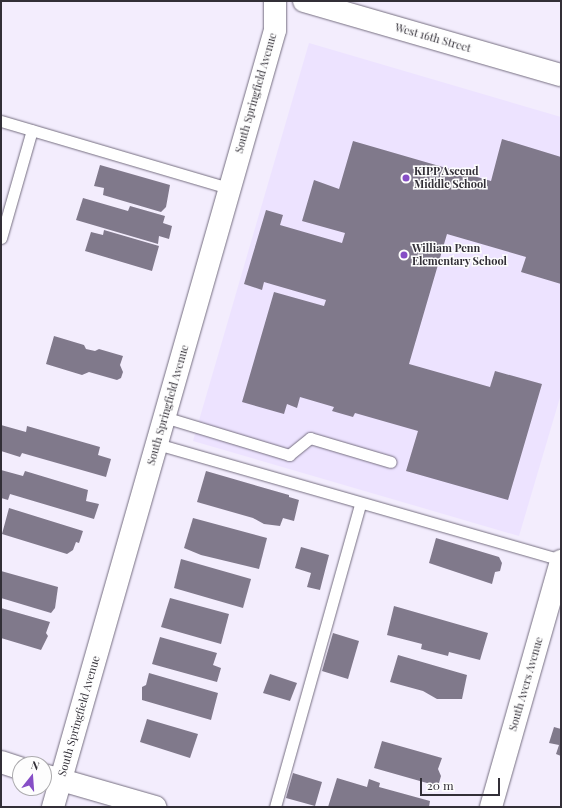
<!DOCTYPE html>
<html>
<head>
<meta charset="utf-8">
<style>
	body { margin:0 }
	#map { position:relative; width:562px; height:808px; overflow:hidden; background:#f3edfd; font-family:"Playfair Display",serif }
	div>[style] { position:absolute }
	.built>* { inset:0; background:#ede3ff }
	.building>* { inset:0; background:#80798b }
	.roads { filter:drop-shadow(0 0 1px #756e80) drop-shadow(0 0 1px #756e80) }
	.lane>* { height:11px; margin:-5.5px; padding:0 5.5px; transform-origin:5.5px; border-radius:5.5px; background:#fff }
	.street>* { height:22px; margin:-11px; padding:0 11px; transform-origin:11px; border-radius:11px; background:#fff }
	.secondary>* { height:22px; margin:-11px; padding:0 11px; transform-origin:11px; border-radius:11px; background:#fff }
	.dots>* { width:11px; height:11px; translate:-50% -50%; box-sizing:border-box; border:2px solid #fdfdfd; border-radius:50% }
	span { translate:-50% -50%; white-space:nowrap; text-align:center; line-height:1.15; -webkit-text-stroke:3px #fdfdfd; paint-order:stroke }
	.street-label { font-size:11px; color:#322f37 }
	.poi-label { font-size:11px; color:#322f37; font-weight:700 }
	.left { translate:0 -50%; text-align:left }
	.frame { position:absolute; inset:0; border:2px solid #322f37; pointer-events:none }
	.north { position:absolute; left:12px; top:756px; width:40px; height:40px; box-sizing:border-box; background:#fdfdfd; border:1px solid #acabae; border-radius:50%; rotate:17deg; font-size:11px; font-weight:700; line-height:16px; text-align:center; color:#322f37 }
	.north::after { content:''; display:block; margin:auto; width:14px; height:18px; background:#864ec6; clip-path:polygon(50% 0,100% 100%,50% 72%,0 100%) }
	.scale { position:absolute; left:420px; top:778px; width:80px; height:18px; box-sizing:border-box; border:2px solid #322f37; border-top:0; padding-left:5px; font-size:12px; line-height:14px; white-space:nowrap; color:#322f37; -webkit-text-stroke:3px #fdfdfd; paint-order:stroke }
</style>
</head>
<body>
<div id="map">
	<div class="built">
		<div style="clip-path:polygon(309px 43px,561px 117px,561px 394px,519px 536px,193px 441px)"></div>
	</div>
	<div class="building">
		<div style="clip-path:polygon(502px 139px,561px 157px,561px 284px,521px 272px,526px 257px,447px 234px,409px 364px,490px 387px,495px 371px,542px 384px,508px 500px,406px 471px,418px 431px,355px 413px,353px 417px,332px 411px,334px 407px,300px 397px,297px 408px,287px 404px,284px 414px,242px 402px,274px 292px,324px 306px,326px 300px,264px 282px,262px 290px,244px 284px,266px 210px,283px 215px,280px 225px,342px 243px,345px 233px,302px 221px,314px 180px,339px 189px,353px 141px,491px 181px)"></div>
		<div style="clip-path:polygon(100px 165px,170px 185px,166px 207px,161px 212px,103px 195px,104px 188px,94px 186px)"></div>
		<div style="clip-path:polygon(83px 198px,128px 211px,130px 206px,165px 216px,163px 223px,172px 226px,169px 239px,159px 236px,158px 244px,76px 220px)"></div>
		<div style="clip-path:polygon(104px 230px,159px 246px,152px 271px,85px 251px,91px 232px,103px 235px)"></div>
		<div style="clip-path:polygon(54px 336px,84px 345px,86px 349px,95px 351px,99px 349px,123px 356px,120px 365px,123px 372px,121px 378px,117px 380px,89px 372px,82px 375px,46px 364px)"></div>
		<div style="clip-path:polygon(1px 425px,26px 432px,27px 426px,100px 447px,98px 455px,111px 459px,106px 477px,22px 453px,20px 457px,1px 451px)"></div>
		<div style="clip-path:polygon(1px 470px,23px 476px,25px 471px,88px 490px,86px 501px,99px 504px,94px 519px,10px 494px,8px 500px,1px 498px)"></div>
		<div style="clip-path:polygon(206px 471px,289px 495px,289px 497px,299px 500px,294px 521px,283px 518px,280px 526px,264px 524px,253px 518px,197px 502px)"></div>
		<div style="clip-path:polygon(9px 508px,83px 531px,79px 543px,76px 542px,73px 550px,67px 554px,2px 534px)"></div>
		<div style="clip-path:polygon(193px 518px,267px 538px,259px 569px,201px 555px,184px 548px)"></div>
		<div style="clip-path:polygon(436px 538px,499px 557px,502px 563px,500px 571px,495px 572px,492px 584px,429px 563px)"></div>
		<div style="clip-path:polygon(301px 547px,329px 555px,320px 590px,307px 587px,311px 573px,295px 568px)"></div>
		<div style="clip-path:polygon(181px 559px,251px 579px,243px 608px,174px 588px)"></div>
		<div style="clip-path:polygon(1px 571px,58px 587px,55px 608px,51px 613px,1px 598px)"></div>
		<div style="clip-path:polygon(170px 598px,229px 614px,221px 644px,161px 627px)"></div>
		<div style="clip-path:polygon(394px 606px,488px 633px,480px 660px,449px 652px,448px 656px,421px 649px,422px 644px,387px 635px)"></div>
		<div style="clip-path:polygon(1px 608px,50px 622px,46px 633px,48px 636px,41px 650px,1px 638px)"></div>
		<div style="clip-path:polygon(333px 633px,359px 641px,348px 679px,322px 671px)"></div>
		<div style="clip-path:polygon(160px 637px,217px 653px,213px 665px,221px 668px,217px 682px,152px 664px)"></div>
		<div style="clip-path:polygon(398px 655px,467px 675px,462px 699px,437px 699px,423px 691px,390px 682px)"></div>
		<div style="clip-path:polygon(149px 673px,218px 693px,211px 720px,142px 700px,142px 687px,146px 685px)"></div>
		<div style="clip-path:polygon(270px 674px,297px 683px,290px 701px,263px 693px)"></div>
		<div style="clip-path:polygon(147px 719px,198px 734px,190px 758px,140px 742px)"></div>
		<div style="clip-path:polygon(554px 727px,561px 729px,561px 756px,556px 754px,559px 745px,549px 743px)"></div>
		<div style="clip-path:polygon(382px 741px,442px 758px,438px 769px,441px 776px,439px 783px,434px 785px,374px 768px)"></div>
		<div style="clip-path:polygon(293px 773px,322px 782px,315px 806px,286px 798px)"></div>
		<div style="clip-path:polygon(337px 778px,367px 787px,369px 779px,380px 783px,379px 787px,430px 801px,429px 807px,328px 807px)"></div>
	</div>
	<div class="roads">
		<div class="lane">
			<div style="left:1px;top:121px;width:238px;rotate:16.4deg"></div>
			<div style="left:1px;top:238px;width:112px;rotate:-74deg"></div>
			<div style="left:164px;top:417px;width:131px;rotate:16.9deg"></div>
			<div style="left:289px;top:455px;width:27px;rotate:-39deg"></div>
			<div style="left:310px;top:438px;width:84px;rotate:16.5deg"></div>
			<div style="left:157px;top:444px;width:420px;rotate:16deg"></div>
			<div style="left:275px;top:807px;width:315px;rotate:-74.3deg"></div>
		</div>
		<div class="street">
			<div style="left:1px;top:762px;width:20px;rotate:18deg"></div>
			<div style="left:44px;top:775px;width:116px;rotate:16.1deg"></div>
			<div style="left:53px;top:807px;width:808px;rotate:-74.05deg"></div>
			<div style="left:275px;top:30px;width:29px;rotate:-90deg"></div>
			<div style="left:491px;top:807px;width:256px;rotate:-74.1deg"></div>
		</div>
		<div class="secondary">
			<div style="left:304px;top:1px;width:267px;rotate:16.1deg"></div>
		</div>
	</div>
	<div class="dots">
		<div style="left:406px;top:178px;background:#864ec6"></div>
		<div style="left:404px;top:255px;background:#864ec6"></div>
	</div>
	<div class="street-label">
		<span style="left:433px;top:38px;rotate:16deg">West 16th Street</span>
		<span style="left:256px;top:93px;rotate:-74deg">South Springfield Avenue</span>
		<span style="left:168px;top:405px;rotate:-74deg">South Springfield Avenue</span>
		<span style="left:526px;top:684px;rotate:-74deg">South Avers Avenue</span>
		<span style="left:79px;top:716px;rotate:-74deg">South Springfield Avenue</span>
	</div>
	<div class="poi-label">
		<span class="left" style="left:414px;top:178px">KIPP Ascend<br>Middle School</span>
		<span class="left" style="left:412px;top:255px">William Penn<br>Elementary School</span>
	</div>
	<div class="frame"></div>
	<div class="north">N</div>
	<div class="scale">20 m</div>
</div>
</body>
</html>
